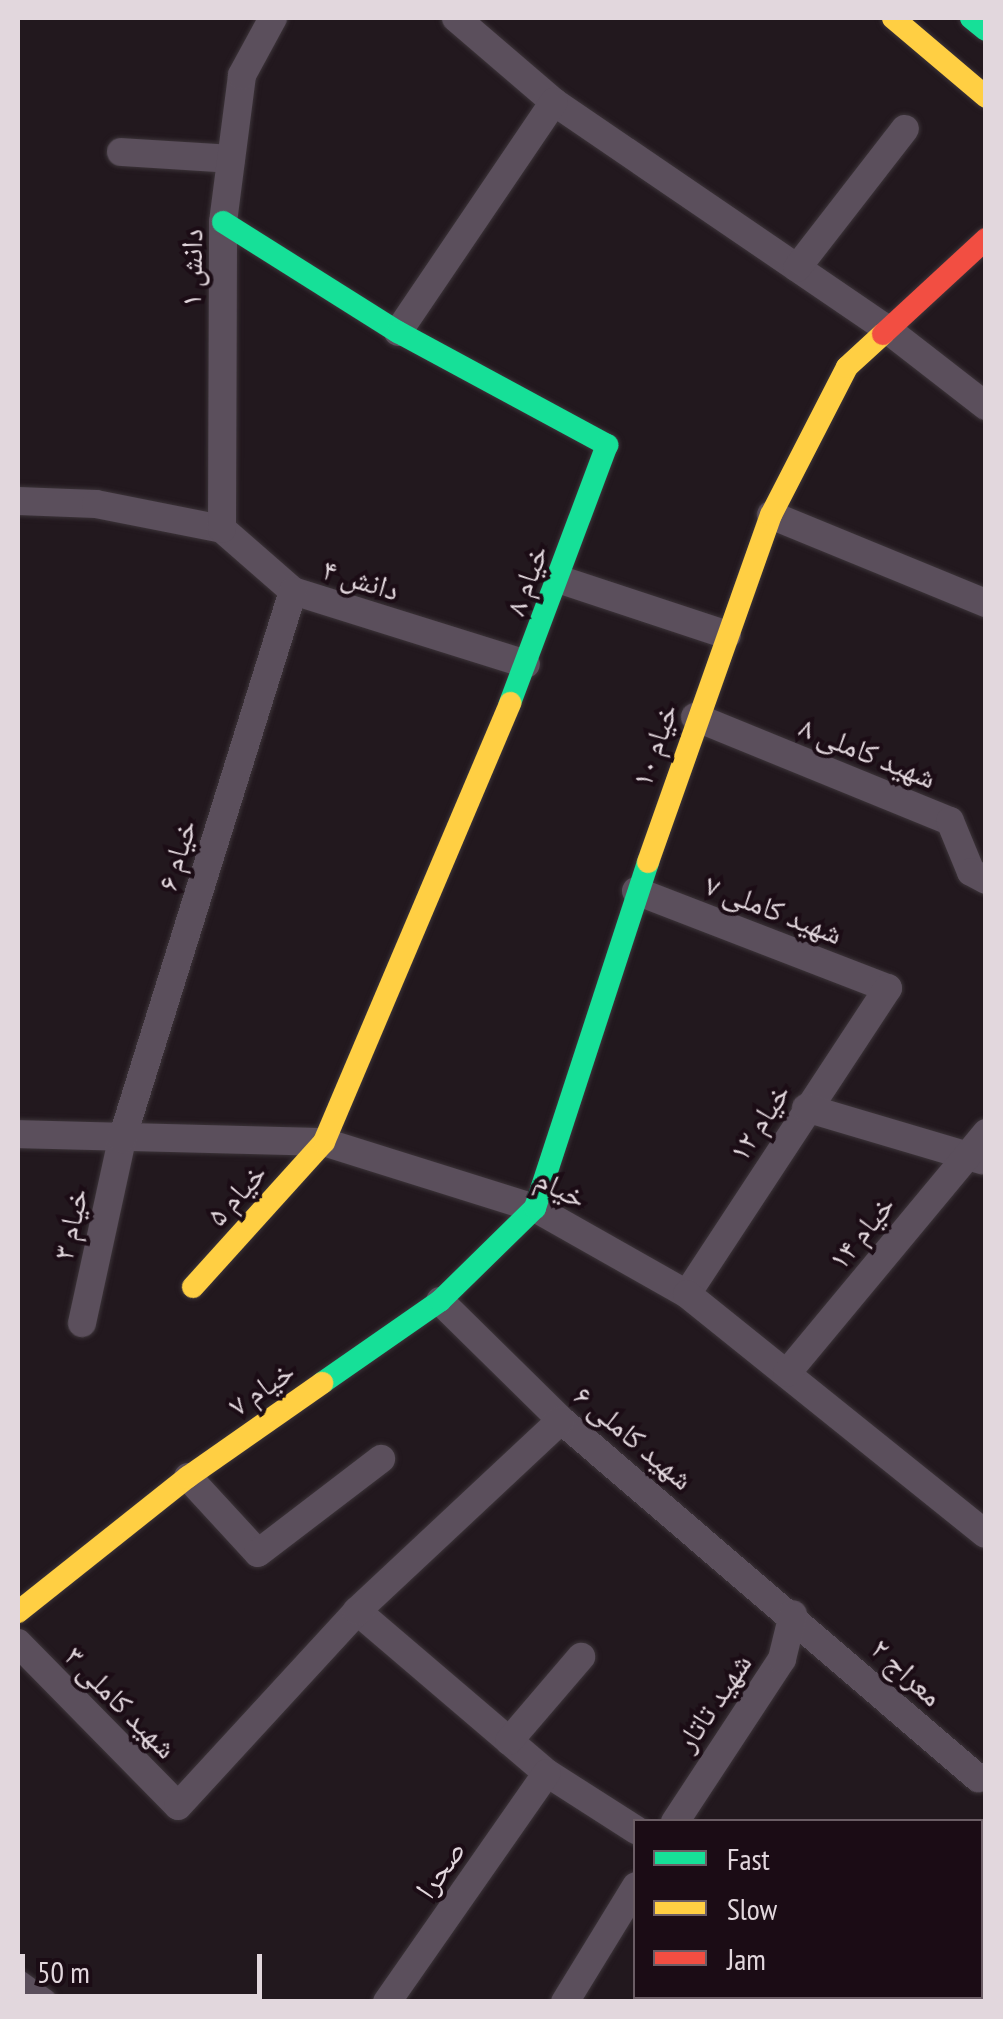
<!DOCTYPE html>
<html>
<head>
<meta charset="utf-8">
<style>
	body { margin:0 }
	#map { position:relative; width:1003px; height:2019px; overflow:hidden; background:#22181e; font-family:"PT Sans Narrow","Noto Naskh Arabic",sans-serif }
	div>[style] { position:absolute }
	.roads { filter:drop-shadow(0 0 2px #3c3439) drop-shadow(0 0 2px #3c3439) }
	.street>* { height:28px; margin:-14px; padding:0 14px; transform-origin:14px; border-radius:14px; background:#5b4f5c }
	.fast>* { height:22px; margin:-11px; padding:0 11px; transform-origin:11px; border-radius:11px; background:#16e098 }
	.slow>* { height:22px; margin:-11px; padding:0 11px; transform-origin:11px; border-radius:11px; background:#ffcf43 }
	.jam>* { height:22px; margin:-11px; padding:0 11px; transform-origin:11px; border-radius:11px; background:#f24e42 }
	span { translate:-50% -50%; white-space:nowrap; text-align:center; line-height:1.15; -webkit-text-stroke:8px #1b0c15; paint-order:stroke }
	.street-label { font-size:30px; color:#e2d7dd }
	.frame { position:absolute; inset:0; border:20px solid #e2d7dd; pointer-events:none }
	.legend { position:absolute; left:633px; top:1819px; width:350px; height:180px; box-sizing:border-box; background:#1b0c15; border:2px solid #6b5d65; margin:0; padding:12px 18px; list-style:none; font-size:30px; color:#e2d7dd }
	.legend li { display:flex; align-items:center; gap:20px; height:50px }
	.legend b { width:50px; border:2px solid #6b5d65 }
	.scale { position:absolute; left:20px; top:1954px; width:242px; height:45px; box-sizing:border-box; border:5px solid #e2d7dd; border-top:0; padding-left:12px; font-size:30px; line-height:35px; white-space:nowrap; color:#e2d7dd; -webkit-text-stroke:8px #1b0c15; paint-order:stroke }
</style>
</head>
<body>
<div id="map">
	<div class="roads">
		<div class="street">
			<div style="left:456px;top:18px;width:129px;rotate:40.6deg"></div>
			<div style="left:554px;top:102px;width:404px;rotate:34.3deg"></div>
			<div style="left:888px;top:330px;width:124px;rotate:37.8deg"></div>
			<div style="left:121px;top:152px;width:110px;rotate:3.6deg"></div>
			<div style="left:797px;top:268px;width:176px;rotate:-52.2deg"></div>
			<div style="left:398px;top:332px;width:278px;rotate:-55.9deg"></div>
			<div style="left:18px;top:501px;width:78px;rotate:2.2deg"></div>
			<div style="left:96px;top:504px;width:128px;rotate:11.2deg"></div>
			<div style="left:222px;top:529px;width:94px;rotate:41.1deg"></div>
			<div style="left:293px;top:591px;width:244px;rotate:17.4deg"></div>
			<div style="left:771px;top:515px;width:232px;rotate:22.3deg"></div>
			<div style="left:222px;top:529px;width:307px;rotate:-89.8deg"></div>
			<div style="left:223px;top:222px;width:148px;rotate:-82.6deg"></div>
			<div style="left:242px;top:75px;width:65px;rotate:-61.5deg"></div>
			<div style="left:558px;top:579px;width:178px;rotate:18.3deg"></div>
			<div style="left:695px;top:717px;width:275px;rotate:22.2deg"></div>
			<div style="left:950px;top:821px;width:55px;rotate:67.6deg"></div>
			<div style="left:971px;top:872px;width:17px;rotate:28deg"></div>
			<div style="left:636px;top:891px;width:270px;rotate:21.1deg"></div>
			<div style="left:888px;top:988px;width:366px;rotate:123.3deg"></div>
			<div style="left:806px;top:1108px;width:184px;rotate:16.5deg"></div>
			<div style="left:18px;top:1134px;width:306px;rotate:1.5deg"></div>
			<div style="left:324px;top:1142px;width:221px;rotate:17.4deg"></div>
			<div style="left:535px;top:1208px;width:175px;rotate:29.5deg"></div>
			<div style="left:687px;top:1294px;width:383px;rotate:38.8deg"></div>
			<div style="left:440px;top:1301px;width:170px;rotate:44.5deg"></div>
			<div style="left:561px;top:1420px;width:550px;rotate:40.65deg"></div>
			<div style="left:82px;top:1323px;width:188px;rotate:-77.7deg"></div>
			<div style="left:122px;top:1139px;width:574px;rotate:-72.67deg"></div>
			<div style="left:787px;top:1373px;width:312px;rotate:-50.3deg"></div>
			<div style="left:188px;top:1477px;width:103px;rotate:47.4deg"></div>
			<div style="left:258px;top:1553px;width:155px;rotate:-37.4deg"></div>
			<div style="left:357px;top:1611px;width:250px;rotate:40.5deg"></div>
			<div style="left:547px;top:1773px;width:106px;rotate:32.6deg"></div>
			<div style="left:18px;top:1643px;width:228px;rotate:45.5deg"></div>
			<div style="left:178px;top:1806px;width:265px;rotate:-47.4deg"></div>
			<div style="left:357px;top:1611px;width:279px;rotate:-43.1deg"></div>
			<div style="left:509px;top:1741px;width:111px;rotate:-49.4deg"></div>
			<div style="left:675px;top:1822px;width:195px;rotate:-56.7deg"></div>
			<div style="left:782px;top:1659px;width:46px;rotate:-76.3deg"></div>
			<div style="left:18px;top:1984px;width:31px;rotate:36deg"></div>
			<div style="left:387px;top:2002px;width:279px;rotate:-55.1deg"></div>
			<div style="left:565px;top:2002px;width:136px;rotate:-58.5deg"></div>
		</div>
		<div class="fast">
			<div style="left:971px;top:18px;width:19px;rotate:39deg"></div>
			<div style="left:223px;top:222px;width:207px;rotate:32.2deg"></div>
			<div style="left:398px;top:332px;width:238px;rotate:28.4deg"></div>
			<div style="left:607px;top:445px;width:276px;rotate:110.6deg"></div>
			<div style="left:322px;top:1383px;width:144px;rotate:-34.8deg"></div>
			<div style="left:440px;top:1301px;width:133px;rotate:-44.4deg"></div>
			<div style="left:535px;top:1208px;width:364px;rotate:-71.9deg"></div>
		</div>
		<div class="slow">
			<div style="left:893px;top:18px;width:122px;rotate:40.3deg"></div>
			<div style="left:648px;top:862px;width:368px;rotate:-70.5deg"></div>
			<div style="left:771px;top:515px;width:166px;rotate:-62.8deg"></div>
			<div style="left:847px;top:367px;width:49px;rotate:-42.5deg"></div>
			<div style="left:193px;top:1287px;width:195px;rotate:-47.9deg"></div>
			<div style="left:324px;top:1142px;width:477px;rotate:-67deg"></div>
			<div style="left:18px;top:1612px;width:217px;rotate:-38.5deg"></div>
			<div style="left:188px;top:1477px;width:164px;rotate:-35deg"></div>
		</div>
		<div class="jam">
			<div style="left:883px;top:334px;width:140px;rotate:-42.7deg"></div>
			<div style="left:980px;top:1875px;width:7px;rotate:-34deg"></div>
			<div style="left:835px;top:2002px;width:8px;rotate:-50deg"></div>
		</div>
	</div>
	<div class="street-label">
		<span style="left:191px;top:268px;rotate:-89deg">دانش ۱</span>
		<span style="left:361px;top:579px;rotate:17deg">دانش ۴</span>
		<span style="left:526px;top:580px;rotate:-70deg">خیام ۸</span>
		<span style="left:654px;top:745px;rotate:-71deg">خیام ۱۰</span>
		<span style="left:868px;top:752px;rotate:22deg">شهید کاملی ۸</span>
		<span style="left:176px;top:855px;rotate:-73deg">خیام ۶</span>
		<span style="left:774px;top:909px;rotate:21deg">شهید کاملی ۷</span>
		<span style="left:759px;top:1122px;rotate:-57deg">خیام ۱۲</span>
		<span style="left:561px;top:1188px;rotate:26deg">خیام</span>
		<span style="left:236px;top:1194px;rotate:-48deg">خیام ۵</span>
		<span style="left:70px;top:1224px;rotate:-78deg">خیام ۳</span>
		<span style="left:861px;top:1232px;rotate:-51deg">خیام ۱۴</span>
		<span style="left:261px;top:1388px;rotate:-35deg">خیام ۷</span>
		<span style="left:634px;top:1437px;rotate:40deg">شهید کاملی ۶</span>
		<span style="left:907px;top:1672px;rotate:42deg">معراج ۲</span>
		<span style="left:121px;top:1702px;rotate:45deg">شهید کاملی ۳</span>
		<span style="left:713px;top:1702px;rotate:-56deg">شهید تاتار</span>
		<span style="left:440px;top:1869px;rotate:-55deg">صحرا</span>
	</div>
	<div class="frame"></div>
	<ul class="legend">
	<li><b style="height:12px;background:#16e098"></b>Fast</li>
	<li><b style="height:12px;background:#ffcf43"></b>Slow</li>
	<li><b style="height:12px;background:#f24e42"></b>Jam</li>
	</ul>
	<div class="scale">50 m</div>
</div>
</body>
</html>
